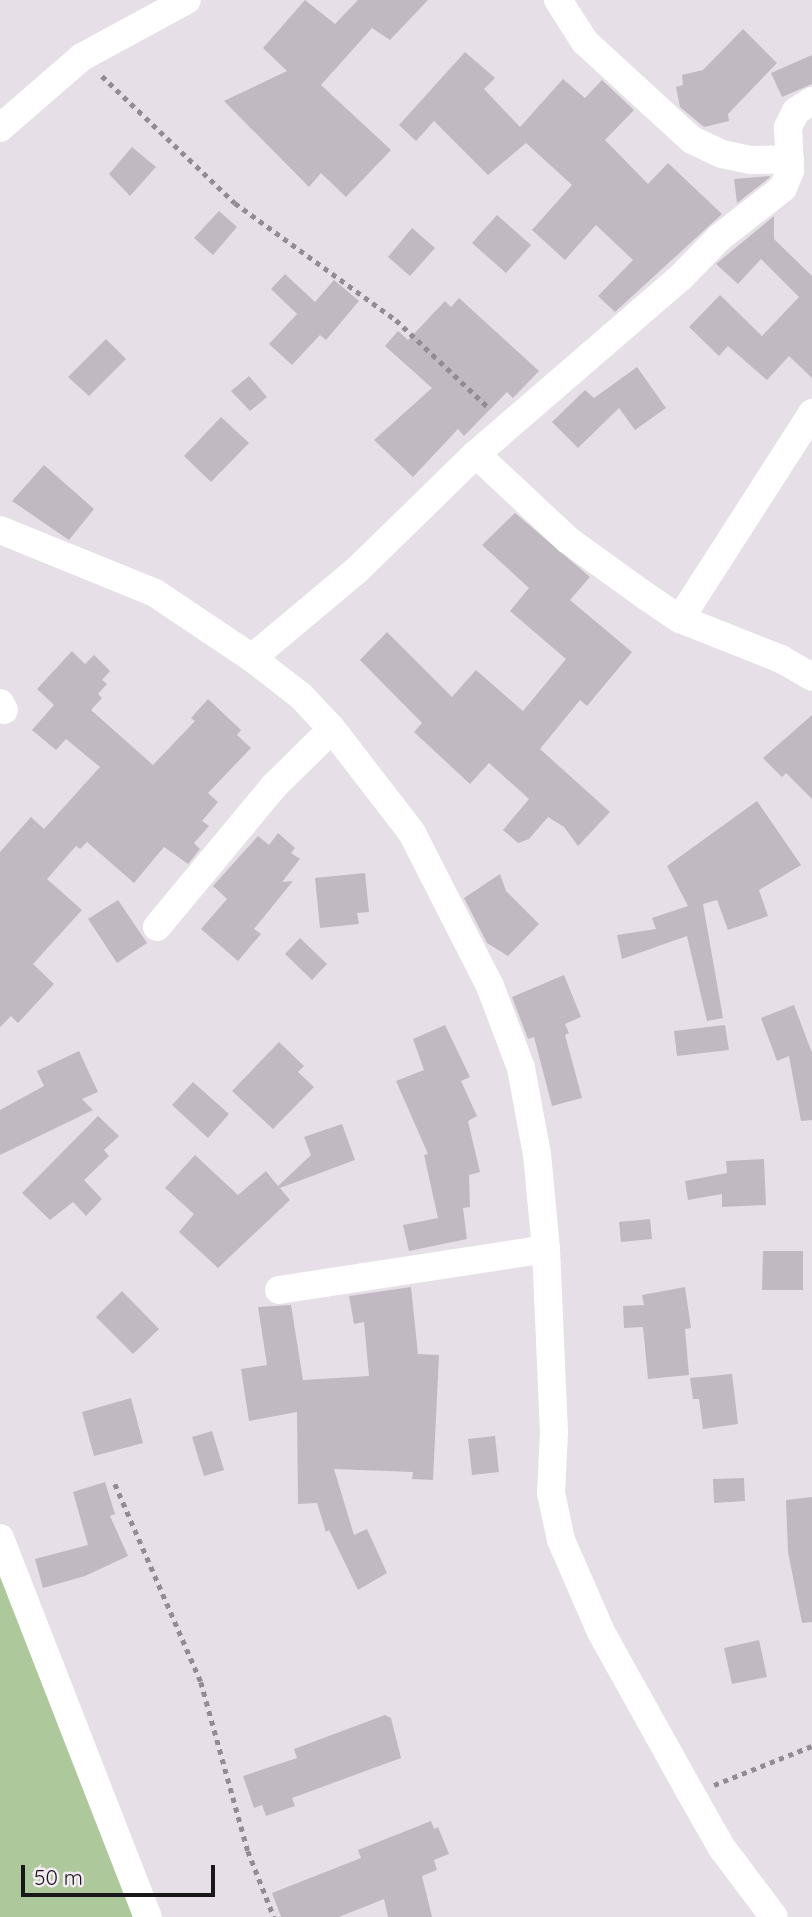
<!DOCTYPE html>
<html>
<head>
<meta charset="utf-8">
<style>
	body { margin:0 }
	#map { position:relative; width:812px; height:1917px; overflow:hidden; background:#e7dfe7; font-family:Quicksand,sans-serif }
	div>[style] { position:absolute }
	.green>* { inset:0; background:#adc89a }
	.building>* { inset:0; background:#c1b9c1 }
	.path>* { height:4.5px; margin-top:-2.25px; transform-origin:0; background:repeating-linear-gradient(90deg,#928c92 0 5px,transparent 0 10px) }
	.minor>* { height:28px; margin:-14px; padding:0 14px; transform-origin:14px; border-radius:14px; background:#fff }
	span { translate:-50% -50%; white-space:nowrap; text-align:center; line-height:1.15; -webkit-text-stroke:6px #f5ecf4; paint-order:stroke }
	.scale { position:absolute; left:21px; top:1865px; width:194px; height:32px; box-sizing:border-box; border:4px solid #1a171a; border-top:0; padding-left:9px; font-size:21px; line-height:24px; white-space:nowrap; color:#1a171a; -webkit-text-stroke:5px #f5ecf4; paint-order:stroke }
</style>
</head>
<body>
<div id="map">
	<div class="green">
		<div style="clip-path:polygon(0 1573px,135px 1917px,0 1917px)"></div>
	</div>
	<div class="building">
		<div style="clip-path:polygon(305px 0,335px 24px,358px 0,428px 0,390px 40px,372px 28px,321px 85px,391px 150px,346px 197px,321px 173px,309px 187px,224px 101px,287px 71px,263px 48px)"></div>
		<div style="clip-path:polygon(743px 29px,777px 63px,728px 114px,729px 121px,704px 127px,680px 107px,676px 87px,683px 85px,682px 75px,703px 70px)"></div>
		<div style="clip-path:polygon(465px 52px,495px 78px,484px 89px,520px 127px,563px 79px,585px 98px,602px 80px,634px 110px,605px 140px,648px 184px,668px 163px,722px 214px,615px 312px,598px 296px,633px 260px,596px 225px,565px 260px,532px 230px,572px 185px,526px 143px,488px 175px,434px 121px,416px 141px,399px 125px)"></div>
		<div style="clip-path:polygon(812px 55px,812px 84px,782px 97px,771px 73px)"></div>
		<div style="clip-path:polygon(132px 147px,156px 167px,130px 196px,109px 174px)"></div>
		<div style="clip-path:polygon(770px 176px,769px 178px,737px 203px,734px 179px)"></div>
		<div style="clip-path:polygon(219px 211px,237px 227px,213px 255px,194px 238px)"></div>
		<div style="clip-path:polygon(497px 215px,531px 245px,506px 273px,472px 243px)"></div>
		<div style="clip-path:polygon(774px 216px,774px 239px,812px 276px,812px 378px,789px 356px,767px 380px,728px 346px,719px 356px,689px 327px,720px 295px,762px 336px,799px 297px,761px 259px,738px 284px,716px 264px)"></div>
		<div style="clip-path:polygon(412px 228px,435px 248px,410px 276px,388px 257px)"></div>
		<div style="clip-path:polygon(285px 274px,315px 302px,334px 280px,359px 301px,326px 340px,320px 335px,292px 365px,269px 344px,297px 314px,271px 289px)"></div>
		<div style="clip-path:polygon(459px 298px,539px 371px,513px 398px,507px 392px,464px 436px,458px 429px,413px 477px,374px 440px,432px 388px,385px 346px,398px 331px,408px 340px,445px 301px,451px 307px)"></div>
		<div style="clip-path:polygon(106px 339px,126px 359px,89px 396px,68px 377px)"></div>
		<div style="clip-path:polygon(637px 367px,666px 408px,635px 430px,619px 408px,578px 448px,552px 422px,585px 390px,594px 398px)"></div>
		<div style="clip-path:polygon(249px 376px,267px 397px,250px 411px,231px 391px)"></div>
		<div style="clip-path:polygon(221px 417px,249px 443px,211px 482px,184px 456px)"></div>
		<div style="clip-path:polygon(44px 465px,94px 509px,69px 540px,12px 501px)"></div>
		<div style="clip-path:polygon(515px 513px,590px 577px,570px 600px,632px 652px,587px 706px,580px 700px,540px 749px,610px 812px,578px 846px,564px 827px,548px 817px,529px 839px,518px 843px,503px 830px,529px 799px,489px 763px,470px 784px,414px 732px,422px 723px,360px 660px,387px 632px,452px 697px,476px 670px,523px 711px,566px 659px,510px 611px,529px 588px,482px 545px)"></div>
		<div style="clip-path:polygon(72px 651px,85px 664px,94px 655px,110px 671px,102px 680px,107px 684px,98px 694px,102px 698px,91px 710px,153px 765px,195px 721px,191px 718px,208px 699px,241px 730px,237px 735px,251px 748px,208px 793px,218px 802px,202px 821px,209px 826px,194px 843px,200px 849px,188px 864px,164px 847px,134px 883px,87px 842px,80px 849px,76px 846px,47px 879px,82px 910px,33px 964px,54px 984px,18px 1023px,11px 1016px,0 1027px,0 852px,31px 817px,44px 829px,100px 767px,66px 739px,56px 750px,32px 730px,54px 705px,37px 689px)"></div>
		<div style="clip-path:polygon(812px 715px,812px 799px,786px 773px,782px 777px,763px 758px)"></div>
		<div style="clip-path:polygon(757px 801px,801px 865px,759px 890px,768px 916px,728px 930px,717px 900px,703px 904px,723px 1018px,707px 1021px,687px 936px,622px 959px,617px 935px,656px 929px,652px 918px,688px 906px,667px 866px)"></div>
		<div style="clip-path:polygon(278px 833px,295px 848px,291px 853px,300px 859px,282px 882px,293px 881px,254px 929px,261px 934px,238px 961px,201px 929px,227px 899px,213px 886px,258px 836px,269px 845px)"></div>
		<div style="clip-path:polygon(365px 873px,369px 912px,357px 913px,359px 924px,320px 928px,315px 878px)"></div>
		<div style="clip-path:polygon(500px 874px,506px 891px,539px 924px,508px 956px,487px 943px,464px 898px)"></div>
		<div style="clip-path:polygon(118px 900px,147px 943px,117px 963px,88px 919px)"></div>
		<div style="clip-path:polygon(300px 938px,327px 964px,312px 980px,285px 954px)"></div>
		<div style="clip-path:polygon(564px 975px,581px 1017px,565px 1024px,569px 1033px,565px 1035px,582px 1098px,552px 1106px,534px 1037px,528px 1039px,512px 997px)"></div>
		<div style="clip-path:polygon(794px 1005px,812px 1053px,812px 1120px,801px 1121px,789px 1056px,777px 1061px,761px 1018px)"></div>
		<div style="clip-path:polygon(445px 1025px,470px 1077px,461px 1081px,477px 1116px,468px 1121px,480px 1172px,469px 1175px,470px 1207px,463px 1208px,467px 1239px,409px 1251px,403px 1225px,438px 1218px,424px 1155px,428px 1154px,396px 1081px,424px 1070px,413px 1039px)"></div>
		<div style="clip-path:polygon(725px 1025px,729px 1050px,677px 1056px,674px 1031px)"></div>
		<div style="clip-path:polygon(279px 1042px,304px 1066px,298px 1072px,314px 1087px,273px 1129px,232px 1091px)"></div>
		<div style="clip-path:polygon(79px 1051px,98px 1092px,82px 1099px,93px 1110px,0 1155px,0 1110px,44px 1086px,37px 1071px)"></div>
		<div style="clip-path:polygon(193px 1082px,229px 1114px,208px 1138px,172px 1105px)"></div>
		<div style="clip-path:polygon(98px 1116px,119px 1136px,104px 1150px,109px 1156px,84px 1180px,102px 1199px,86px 1216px,73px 1202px,50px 1220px,22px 1193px)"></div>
		<div style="clip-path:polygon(342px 1124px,355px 1160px,280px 1188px,290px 1200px,218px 1268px,179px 1232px,194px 1214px,165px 1188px,195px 1155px,238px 1195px,266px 1171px,278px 1186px,311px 1155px,304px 1137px)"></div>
		<div style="clip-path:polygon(764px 1159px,766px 1205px,722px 1207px,722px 1194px,688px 1200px,685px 1181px,727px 1173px,726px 1161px)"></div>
		<div style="clip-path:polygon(650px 1219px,652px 1239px,621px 1242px,619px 1222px)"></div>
		<div style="clip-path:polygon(763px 1251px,803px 1251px,803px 1290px,762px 1290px)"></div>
		<div style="clip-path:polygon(411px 1287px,418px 1354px,439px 1355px,433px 1480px,412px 1479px,413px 1472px,334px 1469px,354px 1535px,367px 1529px,387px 1573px,358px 1590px,329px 1530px,326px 1532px,317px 1503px,298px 1504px,297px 1412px,249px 1421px,241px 1369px,267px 1365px,258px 1307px,291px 1305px,303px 1380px,369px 1376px,364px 1322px,354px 1324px,349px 1296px)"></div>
		<div style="clip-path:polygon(685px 1287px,691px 1328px,685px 1329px,689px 1375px,648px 1379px,643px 1327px,624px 1328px,623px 1306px,644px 1305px,642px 1295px)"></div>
		<div style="clip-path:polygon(122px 1291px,159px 1329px,133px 1354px,96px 1317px)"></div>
		<div style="clip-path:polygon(732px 1374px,738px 1424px,703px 1429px,699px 1399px,693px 1399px,690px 1378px)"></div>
		<div style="clip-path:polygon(131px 1398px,143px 1443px,94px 1456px,82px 1412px)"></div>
		<div style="clip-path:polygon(212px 1431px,224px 1470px,204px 1476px,192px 1437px)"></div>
		<div style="clip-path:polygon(495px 1436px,499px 1472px,472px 1475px,468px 1439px)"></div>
		<div style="clip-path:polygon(744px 1478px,745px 1501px,714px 1503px,713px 1479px)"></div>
		<div style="clip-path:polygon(105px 1482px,115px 1514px,110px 1516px,128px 1556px,85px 1576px,43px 1588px,35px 1559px,88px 1545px,73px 1492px)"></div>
		<div style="clip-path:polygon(812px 1497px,812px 1622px,802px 1623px,788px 1552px,786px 1500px)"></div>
		<div style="clip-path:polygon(759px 1640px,767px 1677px,732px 1684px,724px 1648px)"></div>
		<div style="clip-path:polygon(385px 1715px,391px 1718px,401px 1758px,292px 1798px,295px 1806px,266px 1816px,262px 1805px,254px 1808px,243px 1776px,297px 1758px,294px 1749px)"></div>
		<div style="clip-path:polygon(431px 1821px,434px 1829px,438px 1827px,449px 1854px,434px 1860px,437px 1870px,422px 1876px,432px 1917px,388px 1917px,384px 1899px,339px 1917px,281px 1917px,272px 1893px,361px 1858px,358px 1850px)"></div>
	</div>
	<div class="path">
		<div style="left:102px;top:76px;width:184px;rotate:43.7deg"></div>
		<div style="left:235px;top:203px;width:199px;rotate:36deg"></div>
		<div style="left:396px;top:320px;width:129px;rotate:43.4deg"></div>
		<div style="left:115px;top:1484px;width:216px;rotate:66.5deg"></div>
		<div style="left:201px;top:1682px;width:175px;rotate:74.5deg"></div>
		<div style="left:248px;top:1851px;width:71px;rotate:68.5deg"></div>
		<div style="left:714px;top:1785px;width:105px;rotate:-21.7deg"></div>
	</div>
	<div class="minor">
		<div style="left:558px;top:0;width:50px;rotate:57.3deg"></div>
		<div style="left:585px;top:42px;width:145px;rotate:42.5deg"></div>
		<div style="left:692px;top:140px;width:33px;rotate:25deg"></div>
		<div style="left:722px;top:154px;width:30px;rotate:12deg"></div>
		<div style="left:751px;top:160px;width:39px;rotate:-1deg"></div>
		<div style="left:0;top:128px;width:108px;rotate:-40.9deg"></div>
		<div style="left:82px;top:57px;width:119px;rotate:-28.5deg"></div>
		<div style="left:476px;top:454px;width:126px;rotate:43.1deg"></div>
		<div style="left:568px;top:540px;width:97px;rotate:35.8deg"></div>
		<div style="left:647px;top:597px;width:40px;rotate:34deg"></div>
		<div style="left:680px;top:619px;width:109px;rotate:21.6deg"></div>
		<div style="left:781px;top:659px;width:36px;rotate:30deg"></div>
		<div style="left:0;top:530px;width:167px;rotate:22.1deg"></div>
		<div style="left:155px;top:593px;width:117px;rotate:33.8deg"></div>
		<div style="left:252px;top:658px;width:62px;rotate:37.8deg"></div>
		<div style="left:301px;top:696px;width:45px;rotate:46.8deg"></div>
		<div style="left:332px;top:729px;width:131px;rotate:52.4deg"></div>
		<div style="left:412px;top:833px;width:172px;rotate:63deg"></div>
		<div style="left:490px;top:986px;width:88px;rotate:69.3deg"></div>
		<div style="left:521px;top:1068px;width:87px;rotate:79.5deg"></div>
		<div style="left:537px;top:1154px;width:95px;rotate:84.6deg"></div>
		<div style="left:546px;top:1249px;width:183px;rotate:87.5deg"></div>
		<div style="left:554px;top:1432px;width:61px;rotate:92.8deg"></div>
		<div style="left:551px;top:1493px;width:48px;rotate:78deg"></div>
		<div style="left:561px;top:1540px;width:100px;rotate:66.5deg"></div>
		<div style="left:601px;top:1632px;width:183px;rotate:60.9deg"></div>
		<div style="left:690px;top:1792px;width:64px;rotate:60.3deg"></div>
		<div style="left:722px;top:1848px;width:86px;rotate:53deg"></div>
		<div style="left:680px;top:619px;width:245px;rotate:-57.3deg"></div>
		<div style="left:252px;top:658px;width:137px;rotate:-40deg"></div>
		<div style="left:357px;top:570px;width:166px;rotate:-44.3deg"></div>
		<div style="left:476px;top:454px;width:272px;rotate:-40.8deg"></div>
		<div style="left:682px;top:276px;width:53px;rotate:-45.8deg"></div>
		<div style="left:719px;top:238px;width:81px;rotate:-38deg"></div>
		<div style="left:783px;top:188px;width:18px;rotate:-68deg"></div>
		<div style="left:790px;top:171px;width:44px;rotate:-92.6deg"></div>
		<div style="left:788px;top:127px;width:18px;rotate:-63deg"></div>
		<div style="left:796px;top:111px;width:19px;rotate:-32deg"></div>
		<div style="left:0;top:703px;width:8px;rotate:60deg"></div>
		<div style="left:157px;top:927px;width:183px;rotate:-50.3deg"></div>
		<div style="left:274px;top:786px;width:81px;rotate:-44.5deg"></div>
		<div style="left:279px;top:1290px;width:270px;rotate:-8.7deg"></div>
		<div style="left:0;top:1538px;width:407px;rotate:68.7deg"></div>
	</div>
	<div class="scale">50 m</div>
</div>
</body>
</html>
